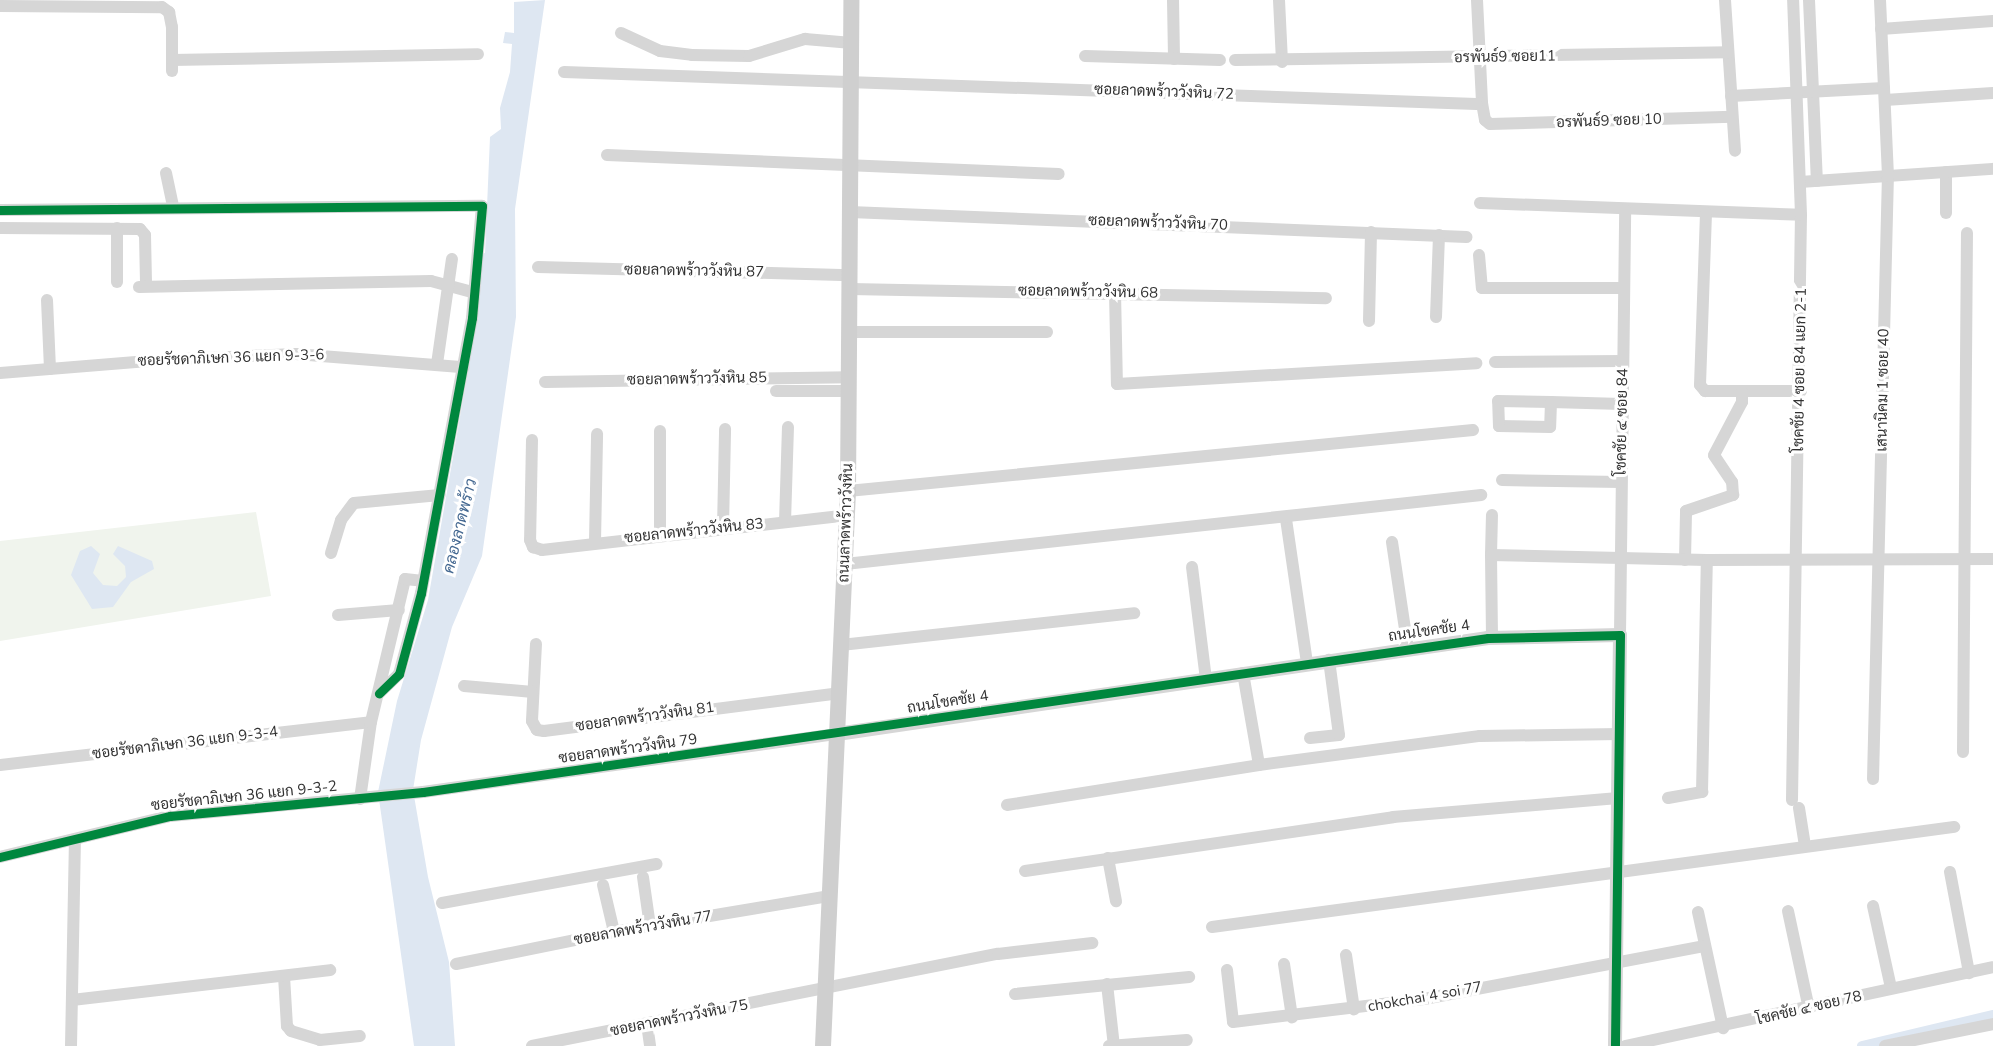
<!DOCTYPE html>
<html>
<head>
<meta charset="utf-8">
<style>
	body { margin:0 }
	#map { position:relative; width:1993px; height:1046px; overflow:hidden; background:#fff; font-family:"Nunito Sans",Sarabun,sans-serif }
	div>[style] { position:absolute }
	.green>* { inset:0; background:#f0f4ed }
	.water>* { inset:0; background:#dee7f2 }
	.canal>* { height:10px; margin:-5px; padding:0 5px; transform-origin:5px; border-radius:5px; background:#dee7f2 }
	.minor>* { height:12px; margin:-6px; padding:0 6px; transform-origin:6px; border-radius:6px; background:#d6d6d6 }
	.tertiary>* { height:14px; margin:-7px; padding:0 7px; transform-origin:7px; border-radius:7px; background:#d6d6d6 }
	.secondary>* { height:16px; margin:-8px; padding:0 8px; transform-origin:8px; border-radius:8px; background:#cfcfcf }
	.cycleway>* { height:9px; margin:-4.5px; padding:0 4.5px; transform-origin:4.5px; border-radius:4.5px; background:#00873e }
	span { translate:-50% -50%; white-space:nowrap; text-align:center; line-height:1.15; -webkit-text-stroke:6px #fff; paint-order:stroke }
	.street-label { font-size:15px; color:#323232 }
	.water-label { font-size:16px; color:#446891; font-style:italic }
</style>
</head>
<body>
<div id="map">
	<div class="green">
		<div style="clip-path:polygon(256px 512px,271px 596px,0 641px,0 541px)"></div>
	</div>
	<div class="water">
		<div style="clip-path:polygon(545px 0,515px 209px,516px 317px,482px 556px,452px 627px,421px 740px,413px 790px,428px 877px,449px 962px,455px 1046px,414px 1046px,378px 792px,397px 701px,428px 600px,468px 371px,480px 254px,485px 253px,490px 137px,501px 129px,500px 108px,510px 72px,512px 44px,503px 43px,505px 32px,514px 33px,514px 2px)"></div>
		<div style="clip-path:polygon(91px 546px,100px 554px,93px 573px,103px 585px,117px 586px,126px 577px,125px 566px,113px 554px,118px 546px,152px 561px,154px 569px,131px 582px,113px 607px,92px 609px,71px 575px,80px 551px)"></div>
	</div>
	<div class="canal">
		<div style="left:1862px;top:1046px;width:135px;rotate:-13.3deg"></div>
	</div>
	<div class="minor">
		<div style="left:1173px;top:0;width:59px;rotate:89deg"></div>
		<div style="left:1279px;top:0;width:62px;rotate:87.2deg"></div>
		<div style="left:1477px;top:0;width:103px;rotate:87.2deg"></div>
		<div style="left:1482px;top:103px;width:17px;rotate:80deg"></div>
		<div style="left:1485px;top:120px;width:6px;rotate:39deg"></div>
		<div style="left:1490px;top:124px;width:242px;rotate:-1.7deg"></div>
		<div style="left:1725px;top:0;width:151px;rotate:86.2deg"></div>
		<div style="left:1809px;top:0;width:181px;rotate:87.5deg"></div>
		<div style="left:0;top:6px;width:162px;rotate:0.4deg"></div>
		<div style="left:162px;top:7px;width:9px;rotate:36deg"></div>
		<div style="left:169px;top:12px;width:15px;rotate:79deg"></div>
		<div style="left:172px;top:27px;width:44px;rotate:90deg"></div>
		<div style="left:1881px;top:29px;width:112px;rotate:-4.1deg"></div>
		<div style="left:621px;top:33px;width:43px;rotate:24.8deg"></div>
		<div style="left:660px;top:51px;width:32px;rotate:7deg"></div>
		<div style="left:692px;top:55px;width:57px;rotate:1deg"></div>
		<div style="left:749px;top:56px;width:59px;rotate:-16.9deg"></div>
		<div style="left:805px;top:39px;width:47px;rotate:4.9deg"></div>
		<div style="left:1085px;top:56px;width:135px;rotate:1.7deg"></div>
		<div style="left:172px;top:60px;width:306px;rotate:-1.1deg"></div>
		<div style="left:1235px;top:60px;width:493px;rotate:-0.9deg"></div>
		<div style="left:564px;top:72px;width:913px;rotate:2.01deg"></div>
		<div style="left:1731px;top:96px;width:153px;rotate:-3deg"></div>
		<div style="left:1885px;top:100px;width:108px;rotate:-3.7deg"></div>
		<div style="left:607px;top:155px;width:452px;rotate:2.4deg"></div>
		<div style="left:1946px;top:172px;width:41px;rotate:90deg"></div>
		<div style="left:166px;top:173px;width:35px;rotate:78deg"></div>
		<div style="left:1800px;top:182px;width:193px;rotate:-3.9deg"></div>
		<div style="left:1480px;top:203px;width:321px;rotate:2.1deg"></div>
		<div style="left:0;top:210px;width:482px;rotate:-0.5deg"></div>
		<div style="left:482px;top:206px;width:112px;rotate:95.1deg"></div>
		<div style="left:472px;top:318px;width:280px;rotate:100.5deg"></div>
		<div style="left:421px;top:593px;width:84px;rotate:105.2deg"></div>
		<div style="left:399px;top:674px;width:28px;rotate:136deg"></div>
		<div style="left:850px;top:212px;width:617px;rotate:2.32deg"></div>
		<div style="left:1706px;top:213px;width:172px;rotate:92deg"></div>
		<div style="left:1700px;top:385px;width:8px;rotate:50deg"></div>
		<div style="left:1705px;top:391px;width:96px"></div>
		<div style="left:0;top:228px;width:140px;rotate:0.4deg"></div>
		<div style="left:140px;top:229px;width:8px;rotate:50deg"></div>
		<div style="left:145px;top:235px;width:46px;rotate:88.8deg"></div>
		<div style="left:117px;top:228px;width:54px;rotate:90deg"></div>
		<div style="left:1479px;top:255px;width:33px;rotate:85deg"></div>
		<div style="left:1482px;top:288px;width:142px"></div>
		<div style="left:538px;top:267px;width:312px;rotate:1.5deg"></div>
		<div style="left:139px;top:287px;width:292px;rotate:-1.2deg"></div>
		<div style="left:431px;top:281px;width:42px;rotate:15deg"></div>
		<div style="left:850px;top:289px;width:476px;rotate:1.1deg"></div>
		<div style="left:1115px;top:292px;width:92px;rotate:88.8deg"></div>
		<div style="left:1117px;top:384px;width:360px;rotate:-3.3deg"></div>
		<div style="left:47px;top:300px;width:69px;rotate:87.5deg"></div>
		<div style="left:1436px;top:317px;width:82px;rotate:-87.9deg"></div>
		<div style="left:1369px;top:321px;width:89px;rotate:-88.7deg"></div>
		<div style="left:849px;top:332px;width:198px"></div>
		<div style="left:1495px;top:362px;width:128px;rotate:-0.4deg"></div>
		<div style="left:437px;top:364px;width:106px;rotate:-81.9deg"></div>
		<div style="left:0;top:373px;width:164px;rotate:-4.6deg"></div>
		<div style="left:163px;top:360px;width:133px;rotate:-2.6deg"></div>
		<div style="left:296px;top:354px;width:168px;rotate:4.5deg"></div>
		<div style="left:545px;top:382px;width:304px;rotate:-0.9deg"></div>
		<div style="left:776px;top:391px;width:73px"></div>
		<div style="left:1551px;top:402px;width:25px;rotate:92deg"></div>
		<div style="left:1550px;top:427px;width:51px;rotate:-178.9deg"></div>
		<div style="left:1499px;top:426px;width:25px;rotate:-92deg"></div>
		<div style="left:1498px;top:401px;width:53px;rotate:1.1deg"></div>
		<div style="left:1551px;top:402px;width:71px;rotate:1.6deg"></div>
		<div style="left:532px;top:440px;width:100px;rotate:91.1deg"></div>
		<div style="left:530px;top:540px;width:8px;rotate:67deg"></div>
		<div style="left:533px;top:547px;width:9px;rotate:18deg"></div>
		<div style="left:542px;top:550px;width:307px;rotate:-6.5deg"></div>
		<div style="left:1502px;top:480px;width:119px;rotate:1deg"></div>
		<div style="left:848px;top:491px;width:628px;rotate:-5.57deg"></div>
		<div style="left:1286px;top:519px;width:146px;rotate:81.7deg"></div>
		<div style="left:785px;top:522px;width:95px;rotate:-88.2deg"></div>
		<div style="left:723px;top:528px;width:99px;rotate:-88.8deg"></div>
		<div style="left:660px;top:535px;width:104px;rotate:-90deg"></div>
		<div style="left:595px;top:542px;width:108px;rotate:-88.9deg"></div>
		<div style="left:1392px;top:542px;width:108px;rotate:81.5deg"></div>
		<div style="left:331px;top:553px;width:34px;rotate:-73deg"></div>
		<div style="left:341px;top:520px;width:21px;rotate:-53deg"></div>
		<div style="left:354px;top:503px;width:86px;rotate:-5.3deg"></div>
		<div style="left:1491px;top:555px;width:40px;rotate:-88.6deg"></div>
		<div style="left:1685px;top:560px;width:49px;rotate:-88.8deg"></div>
		<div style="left:1686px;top:511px;width:50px;rotate:-18.8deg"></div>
		<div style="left:1733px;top:495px;width:13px;rotate:-94deg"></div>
		<div style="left:1732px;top:482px;width:32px;rotate:-124deg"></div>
		<div style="left:1714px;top:455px;width:60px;rotate:-62.2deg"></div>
		<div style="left:1742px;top:402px;width:10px;rotate:-90deg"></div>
		<div style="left:845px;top:564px;width:640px;rotate:-6.19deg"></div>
		<div style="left:1192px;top:567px;width:113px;rotate:82.9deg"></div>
		<div style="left:338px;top:615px;width:61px;rotate:-4.7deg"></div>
		<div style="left:1620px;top:635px;width:425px;rotate:-89.3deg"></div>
		<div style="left:1492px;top:637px;width:82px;rotate:-90.7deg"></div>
		<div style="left:1491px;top:555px;width:216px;rotate:1.3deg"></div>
		<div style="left:1707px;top:560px;width:286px;rotate:-0.2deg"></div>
		<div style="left:536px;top:644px;width:77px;rotate:93deg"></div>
		<div style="left:532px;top:721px;width:10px;rotate:61deg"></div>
		<div style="left:537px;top:730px;width:7px;rotate:8deg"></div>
		<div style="left:544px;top:731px;width:297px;rotate:-7.3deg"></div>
		<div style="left:841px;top:645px;width:295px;rotate:-6.2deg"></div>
		<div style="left:1243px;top:673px;width:93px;rotate:80.1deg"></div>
		<div style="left:464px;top:686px;width:69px;rotate:5deg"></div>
		<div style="left:1310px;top:738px;width:29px;rotate:-6deg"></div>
		<div style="left:1339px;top:735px;width:76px;rotate:-97.6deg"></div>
		<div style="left:1963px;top:752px;width:519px;rotate:-89.56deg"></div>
		<div style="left:0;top:765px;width:373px;rotate:-6.6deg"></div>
		<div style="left:1873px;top:779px;width:603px;rotate:-88.58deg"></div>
		<div style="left:1888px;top:176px;width:176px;rotate:-92.6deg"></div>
		<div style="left:1668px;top:798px;width:35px;rotate:-10deg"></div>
		<div style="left:1702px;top:792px;width:232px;rotate:-88.8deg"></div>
		<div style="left:360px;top:799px;width:78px;rotate:-81.9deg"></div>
		<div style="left:371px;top:722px;width:147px;rotate:-76.6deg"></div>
		<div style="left:405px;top:579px;width:18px;rotate:6deg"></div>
		<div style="left:1792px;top:800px;width:585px;rotate:-89.12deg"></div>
		<div style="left:1801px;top:215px;width:215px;rotate:-92.1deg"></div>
		<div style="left:1007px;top:805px;width:255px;rotate:-9deg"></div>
		<div style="left:1259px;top:765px;width:223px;rotate:-7.5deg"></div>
		<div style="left:1480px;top:736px;width:139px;rotate:-0.8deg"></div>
		<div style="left:1799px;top:808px;width:38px;rotate:81deg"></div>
		<div style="left:0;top:857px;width:175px;rotate:-13.6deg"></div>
		<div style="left:170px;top:816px;width:254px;rotate:-5.4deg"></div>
		<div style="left:423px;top:792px;width:418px;rotate:-8deg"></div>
		<div style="left:1108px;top:858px;width:44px;rotate:79.5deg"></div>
		<div style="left:1025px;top:871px;width:372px;rotate:-8.3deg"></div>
		<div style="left:1393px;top:817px;width:226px;rotate:-4.8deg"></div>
		<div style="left:1950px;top:872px;width:103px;rotate:79.3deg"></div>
		<div style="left:643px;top:877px;width:49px;rotate:81.9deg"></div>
		<div style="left:603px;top:885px;width:48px;rotate:76.8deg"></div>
		<div style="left:442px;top:903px;width:218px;rotate:-10.3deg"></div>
		<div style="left:1873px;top:906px;width:84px;rotate:77.6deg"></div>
		<div style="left:1788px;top:911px;width:100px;rotate:77.9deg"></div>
		<div style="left:1698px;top:912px;width:119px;rotate:77.8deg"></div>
		<div style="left:1212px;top:927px;width:749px;rotate:-7.68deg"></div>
		<div style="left:1346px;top:955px;width:55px;rotate:81.6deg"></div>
		<div style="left:456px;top:964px;width:161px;rotate:-11.4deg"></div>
		<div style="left:614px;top:932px;width:219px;rotate:-9.5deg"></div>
		<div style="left:1284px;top:964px;width:54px;rotate:81.4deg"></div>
		<div style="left:1227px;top:970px;width:52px;rotate:83.4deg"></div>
		<div style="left:1233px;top:1022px;width:192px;rotate:-6.9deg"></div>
		<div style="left:1424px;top:999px;width:286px;rotate:-10.7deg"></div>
		<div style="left:284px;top:976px;width:50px;rotate:86.6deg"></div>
		<div style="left:287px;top:1026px;width:6px;rotate:51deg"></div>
		<div style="left:291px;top:1031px;width:30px;rotate:17deg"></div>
		<div style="left:320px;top:1040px;width:40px;rotate:-5.7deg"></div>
		<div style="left:1107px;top:984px;width:62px;rotate:83.6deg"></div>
		<div style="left:1015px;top:994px;width:175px;rotate:-5.6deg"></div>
		<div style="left:72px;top:1000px;width:260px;rotate:-6.6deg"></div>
		<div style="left:647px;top:1024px;width:22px;rotate:82deg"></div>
		<div style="left:71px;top:1046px;width:206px;rotate:-88.9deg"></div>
		<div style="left:532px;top:1046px;width:475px;rotate:-11.2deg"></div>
		<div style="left:998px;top:954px;width:95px;rotate:-6.7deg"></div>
		<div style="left:1109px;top:1046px;width:78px;rotate:-4.4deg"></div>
		<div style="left:1625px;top:1046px;width:376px;rotate:-12.1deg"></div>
		<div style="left:1885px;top:1046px;width:110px;rotate:-11.5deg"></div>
	</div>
	<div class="tertiary">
		<div style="left:837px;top:734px;width:658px;rotate:-8.39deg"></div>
		<div style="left:1488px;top:638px;width:132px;rotate:-1.3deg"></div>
		<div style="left:1620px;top:635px;width:411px;rotate:90.7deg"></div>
	</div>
	<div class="secondary">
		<div style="left:823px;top:1046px;width:556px;rotate:-87.42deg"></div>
		<div style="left:848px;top:491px;width:491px;rotate:-89.6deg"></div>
	</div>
	<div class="cycleway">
		<div style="left:0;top:210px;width:482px;rotate:-0.5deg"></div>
		<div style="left:482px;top:206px;width:112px;rotate:95.1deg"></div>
		<div style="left:472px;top:318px;width:280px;rotate:100.5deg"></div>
		<div style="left:421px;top:593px;width:84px;rotate:105.2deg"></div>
		<div style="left:399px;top:674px;width:28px;rotate:136deg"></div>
		<div style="left:0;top:857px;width:175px;rotate:-13.6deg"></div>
		<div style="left:170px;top:816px;width:254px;rotate:-5.4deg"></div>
		<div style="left:423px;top:792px;width:1076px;rotate:-8.23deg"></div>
		<div style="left:1488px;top:638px;width:132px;rotate:-1.3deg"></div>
		<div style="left:1620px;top:635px;width:411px;rotate:90.7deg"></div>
	</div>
	<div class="street-label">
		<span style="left:1505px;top:57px;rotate:-1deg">อรพันธ์9 ซอย11</span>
		<span style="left:1164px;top:92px;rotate:2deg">ซอยลาดพร้าววังหิน 72</span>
		<span style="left:1609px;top:121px;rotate:-2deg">อรพันธ์9 ซอย 10</span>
		<span style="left:1158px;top:223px;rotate:2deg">ซอยลาดพร้าววังหิน 70</span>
		<span style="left:694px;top:271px;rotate:1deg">ซอยลาดพร้าววังหิน 87</span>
		<span style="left:1088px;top:292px;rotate:1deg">ซอยลาดพร้าววังหิน 68</span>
		<span style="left:231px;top:358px;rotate:-2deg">ซอยรัชดาภิเษก 36 แยก 9-3-6</span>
		<span style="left:1800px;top:370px;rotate:-89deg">โชคชัย 4 ซอย 84 แยก 2-1</span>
		<span style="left:697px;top:379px;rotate:-1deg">ซอยลาดพร้าววังหิน 85</span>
		<span style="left:1883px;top:390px;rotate:-89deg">เสนานิคม 1 ซอย 40</span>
		<span style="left:1622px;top:422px;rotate:-89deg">โชคชัย ๔ ซอย 84</span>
		<span style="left:846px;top:523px;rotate:-88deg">ถนนลาดพร้าววังหิน</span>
		<span style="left:694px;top:531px;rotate:-6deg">ซอยลาดพร้าววังหิน 83</span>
		<span style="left:1429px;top:631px;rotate:-8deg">ถนนโชคชัย 4</span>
		<span style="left:948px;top:702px;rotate:-9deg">ถนนโชคชัย 4</span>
		<span style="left:645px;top:717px;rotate:-8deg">ซอยลาดพร้าววังหิน 81</span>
		<span style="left:185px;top:743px;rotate:-7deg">ซอยรัชดาภิเษก 36 แยก 9-3-4</span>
		<span style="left:628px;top:749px;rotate:-8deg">ซอยลาดพร้าววังหิน 79</span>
		<span style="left:244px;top:796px;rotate:-6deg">ซอยรัชดาภิเษก 36 แยก 9-3-2</span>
		<span style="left:643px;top:928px;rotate:-10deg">ซอยลาดพร้าววังหิน 77</span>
		<span style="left:1425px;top:997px;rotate:-10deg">chokchai 4 soi 77</span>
		<span style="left:1809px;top:1008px;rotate:-13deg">โชคชัย ๔ ซอย 78</span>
		<span style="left:679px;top:1018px;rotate:-11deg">ซอยลาดพร้าววังหิน 75</span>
	</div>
	<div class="water-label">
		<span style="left:460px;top:526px;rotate:-76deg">คลองลาดพร้าว</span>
	</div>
</div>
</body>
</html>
